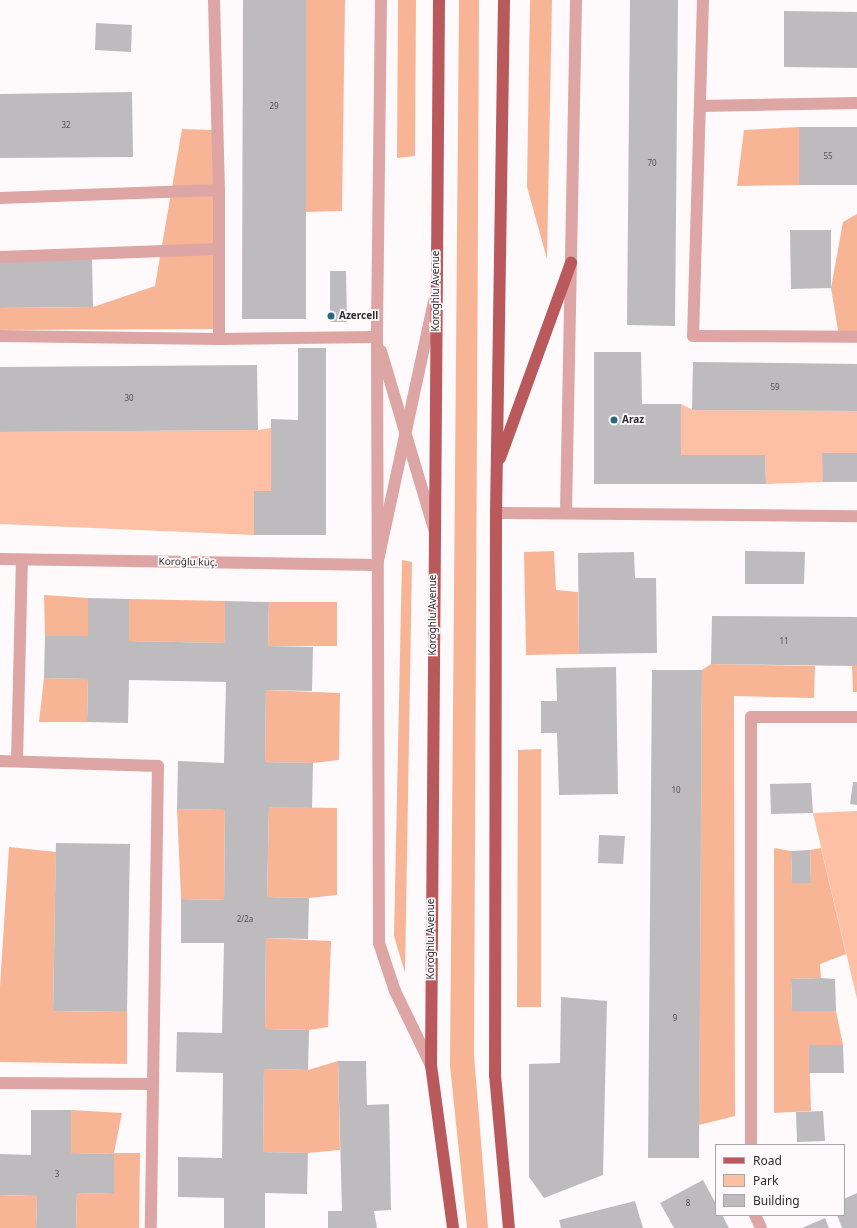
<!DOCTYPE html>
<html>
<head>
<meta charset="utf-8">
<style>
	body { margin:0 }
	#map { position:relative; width:857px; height:1228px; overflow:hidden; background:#fef9fb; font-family:"Noto Sans",sans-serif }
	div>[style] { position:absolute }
	.green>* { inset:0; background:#fdc0a4 }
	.forest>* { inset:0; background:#f7b596 }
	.building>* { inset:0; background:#bebbbe }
	.service>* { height:12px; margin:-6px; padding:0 6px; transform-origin:6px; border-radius:6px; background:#dda5a4 }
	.minor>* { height:12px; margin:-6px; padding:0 6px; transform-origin:6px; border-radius:6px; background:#dda5a4 }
	.primary>* { height:12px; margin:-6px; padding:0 6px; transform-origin:6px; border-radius:6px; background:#ba595b }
	.dots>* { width:11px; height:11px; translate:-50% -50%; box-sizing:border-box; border:2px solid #fef9fb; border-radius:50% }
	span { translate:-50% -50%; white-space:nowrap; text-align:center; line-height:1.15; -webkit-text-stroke:3.5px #fef9fb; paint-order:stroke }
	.number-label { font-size:8px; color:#525051 }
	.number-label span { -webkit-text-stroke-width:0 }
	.street-label { font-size:10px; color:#2e2c2d }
	.poi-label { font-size:10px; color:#2e2c2d; font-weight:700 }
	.left { translate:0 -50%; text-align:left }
	.legend { position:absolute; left:715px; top:1144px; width:130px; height:72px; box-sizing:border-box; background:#fef9fb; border:1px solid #aba7a9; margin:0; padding:5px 7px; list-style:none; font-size:12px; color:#2e2c2d }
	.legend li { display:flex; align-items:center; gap:8px; height:20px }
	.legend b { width:20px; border:1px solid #aba7a9 }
</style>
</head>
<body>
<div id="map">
	<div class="green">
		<div style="clip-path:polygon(681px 404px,693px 410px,857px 411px,857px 453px,823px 453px,823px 482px,766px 484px,765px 455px,681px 455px)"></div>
		<div style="clip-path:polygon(271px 428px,271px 491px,254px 535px,0 524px,0 432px,258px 430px)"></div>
		<div style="clip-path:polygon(857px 811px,857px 999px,813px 813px)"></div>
	</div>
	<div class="forest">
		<div style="clip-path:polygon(306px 0,345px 0,342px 211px,306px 212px)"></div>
		<div style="clip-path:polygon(398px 0,416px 0,415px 156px,397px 158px)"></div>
		<div style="clip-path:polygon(459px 0,479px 0,474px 1055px,488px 1228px,467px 1228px,450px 1066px)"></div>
		<div style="clip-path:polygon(530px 0,552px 0,547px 259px,527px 187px)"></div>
		<div style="clip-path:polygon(799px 127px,799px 185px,737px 186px,744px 130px)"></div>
		<div style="clip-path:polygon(182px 129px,215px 130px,216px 329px,0 330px,0 308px,93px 307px,155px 286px)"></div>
		<div style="clip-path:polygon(857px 214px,857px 337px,839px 336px,831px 288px,843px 222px)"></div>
		<div style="clip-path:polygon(554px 551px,556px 590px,578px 592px,579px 654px,526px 655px,524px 552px)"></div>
		<div style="clip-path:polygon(402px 560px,412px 562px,405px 973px,394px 936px)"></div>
		<div style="clip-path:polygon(44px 595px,88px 598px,88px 636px,45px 636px)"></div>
		<div style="clip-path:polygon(129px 599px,225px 601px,225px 643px,129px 641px)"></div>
		<div style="clip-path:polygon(269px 602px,337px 602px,337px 646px,268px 646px)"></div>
		<div style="clip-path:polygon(711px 664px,815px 666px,814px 698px,734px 696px,735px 1116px,699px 1125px,702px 670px)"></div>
		<div style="clip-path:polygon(852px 666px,857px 666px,857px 692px,853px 692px)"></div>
		<div style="clip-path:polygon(44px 678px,88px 679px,87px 722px,39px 722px)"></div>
		<div style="clip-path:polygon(266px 690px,340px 693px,339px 760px,313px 763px,265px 762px)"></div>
		<div style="clip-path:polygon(541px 749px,541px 1007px,517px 1007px,518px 750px)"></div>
		<div style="clip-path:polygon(269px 807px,337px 808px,337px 895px,309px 898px,267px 897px)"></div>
		<div style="clip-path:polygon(177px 809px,225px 810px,224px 900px,181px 899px)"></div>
		<div style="clip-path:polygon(9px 847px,56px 852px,53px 1011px,127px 1012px,127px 1064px,0 1062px,0 987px)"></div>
		<div style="clip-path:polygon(774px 848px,791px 851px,792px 883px,811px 882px,810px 850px,821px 848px,846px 954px,820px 964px,821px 978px,791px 979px,792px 1011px,836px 1011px,843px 1045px,809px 1045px,811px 1111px,774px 1113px)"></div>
		<div style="clip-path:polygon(266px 938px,331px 941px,328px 1027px,309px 1030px,265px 1029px)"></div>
		<div style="clip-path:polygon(338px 1061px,340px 1150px,308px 1153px,263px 1152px,264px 1069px,308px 1070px)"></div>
		<div style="clip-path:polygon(71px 1110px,122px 1113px,114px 1153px,140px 1153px,139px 1228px,76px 1228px,77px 1193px,114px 1194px,114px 1154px,71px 1153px)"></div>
		<div style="clip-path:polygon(0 1195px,37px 1196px,36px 1228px,0 1228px)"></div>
	</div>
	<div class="building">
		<div style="clip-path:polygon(243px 0,306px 0,306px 319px,242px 319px)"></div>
		<div style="clip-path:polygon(630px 0,678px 0,675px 326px,627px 325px)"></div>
		<div style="clip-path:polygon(784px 11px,857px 12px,857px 68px,784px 67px)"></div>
		<div style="clip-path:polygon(96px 23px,132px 25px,131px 52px,95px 50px)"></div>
		<div style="clip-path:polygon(132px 92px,133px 157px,0 158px,0 94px)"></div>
		<div style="clip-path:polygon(799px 127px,857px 127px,857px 185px,799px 185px)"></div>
		<div style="clip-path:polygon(790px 230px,831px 230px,831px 288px,791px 289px)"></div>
		<div style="clip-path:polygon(92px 258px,93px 307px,0 308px,0 259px)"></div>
		<div style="clip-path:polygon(330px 271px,346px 271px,347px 322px,330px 322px)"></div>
		<div style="clip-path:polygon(298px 348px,326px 348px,326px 535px,254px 535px,254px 491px,271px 491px,271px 419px,298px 420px)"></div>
		<div style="clip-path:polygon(594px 352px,641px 352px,642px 404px,681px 404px,681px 455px,765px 455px,766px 484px,594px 484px)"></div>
		<div style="clip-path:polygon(693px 362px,857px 364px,857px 411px,692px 410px)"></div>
		<div style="clip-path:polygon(257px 365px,258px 430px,0 432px,0 367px)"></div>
		<div style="clip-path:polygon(822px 453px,857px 453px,857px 482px,823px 482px)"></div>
		<div style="clip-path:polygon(745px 551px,805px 552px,804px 584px,745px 584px)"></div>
		<div style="clip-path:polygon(634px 552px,635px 578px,656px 578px,657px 653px,579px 654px,578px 553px)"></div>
		<div style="clip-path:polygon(88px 598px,129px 599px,129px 641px,225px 643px,225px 601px,269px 602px,268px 646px,313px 647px,312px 691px,266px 690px,265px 762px,313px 763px,312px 808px,269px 807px,267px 897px,309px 898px,308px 939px,266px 938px,265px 1029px,309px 1030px,308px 1070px,264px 1069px,263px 1152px,308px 1153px,307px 1194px,265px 1193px,265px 1228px,224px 1228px,224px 1198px,178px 1197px,178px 1157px,222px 1158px,223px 1073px,176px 1072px,177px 1032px,222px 1033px,224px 943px,181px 943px,181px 899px,224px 900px,225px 810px,177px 809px,178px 761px,224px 763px,226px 682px,129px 680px,128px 723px,87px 722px,88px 679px,44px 678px,45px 636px,88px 636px)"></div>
		<div style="clip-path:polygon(712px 616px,857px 617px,857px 666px,711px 664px)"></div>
		<div style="clip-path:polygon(616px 667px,618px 794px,559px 795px,557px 733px,541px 733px,541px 701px,557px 701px,556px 668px)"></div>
		<div style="clip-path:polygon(652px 670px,702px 670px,699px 1158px,648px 1158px)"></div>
		<div style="clip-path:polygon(853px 782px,857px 782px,857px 805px,850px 804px)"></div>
		<div style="clip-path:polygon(811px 783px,813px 813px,771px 814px,770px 784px)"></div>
		<div style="clip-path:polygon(599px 835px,625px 836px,623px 864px,598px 863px)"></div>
		<div style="clip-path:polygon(56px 843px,130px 844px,127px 1012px,53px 1011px)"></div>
		<div style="clip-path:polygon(810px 850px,811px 883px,792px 883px,791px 851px)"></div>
		<div style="clip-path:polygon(821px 978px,835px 979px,836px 1011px,792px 1011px,791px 979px)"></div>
		<div style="clip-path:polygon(561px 997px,607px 1001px,603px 1175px,544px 1198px,529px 1177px,529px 1064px,560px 1063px)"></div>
		<div style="clip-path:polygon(809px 1045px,843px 1045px,844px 1073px,809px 1073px)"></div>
		<div style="clip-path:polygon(338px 1061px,366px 1061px,367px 1105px,389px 1104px,391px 1210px,374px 1211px,377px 1228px,328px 1228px,328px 1211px,342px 1211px)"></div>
		<div style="clip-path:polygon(31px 1110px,71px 1110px,71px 1153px,114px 1154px,114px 1194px,77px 1193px,76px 1228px,36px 1228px,37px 1196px,0 1195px,0 1154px,31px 1155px)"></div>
		<div style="clip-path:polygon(823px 1111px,825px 1141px,797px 1142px,796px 1112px)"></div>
		<div style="clip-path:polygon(703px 1180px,716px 1204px,716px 1215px,722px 1215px,729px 1228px,674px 1228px,660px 1203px)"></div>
		<div style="clip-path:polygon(857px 1193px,857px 1228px,842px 1228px,837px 1215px,844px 1215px,844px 1199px)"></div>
		<div style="clip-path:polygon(635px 1201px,643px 1228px,561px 1228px,559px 1220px)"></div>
		<div style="clip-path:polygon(825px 1218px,829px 1228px,802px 1228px)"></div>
	</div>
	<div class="service">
		<div style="left:214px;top:0;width:190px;rotate:88.5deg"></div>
		<div style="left:219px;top:190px;width:149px;rotate:90deg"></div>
		<div style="left:703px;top:0;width:336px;rotate:91.7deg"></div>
		<div style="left:693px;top:336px;width:164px;rotate:0.3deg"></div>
		<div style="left:700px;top:106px;width:157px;rotate:-1.1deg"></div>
		<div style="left:0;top:198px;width:219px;rotate:-2.1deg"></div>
		<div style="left:0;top:257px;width:219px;rotate:-2.1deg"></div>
		<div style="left:0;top:336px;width:219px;rotate:0.8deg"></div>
		<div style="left:219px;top:339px;width:158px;rotate:-0.7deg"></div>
		<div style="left:0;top:761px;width:158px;rotate:1.8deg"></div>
		<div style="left:158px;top:766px;width:462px;rotate:90.9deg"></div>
		<div style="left:17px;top:761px;width:201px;rotate:-88.6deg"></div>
		<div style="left:0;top:1083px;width:153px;rotate:0.4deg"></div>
		<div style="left:751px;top:1145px;width:428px;rotate:-90deg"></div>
		<div style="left:751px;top:717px;width:106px"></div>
		<div style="left:755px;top:1215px;width:14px;rotate:65deg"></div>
	</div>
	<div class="minor">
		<div style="left:381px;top:0;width:337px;rotate:90.7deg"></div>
		<div style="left:377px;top:337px;width:606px;rotate:89.81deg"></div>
		<div style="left:379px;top:943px;width:51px;rotate:71.6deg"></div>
		<div style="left:395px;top:991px;width:82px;rotate:64.1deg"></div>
		<div style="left:381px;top:351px;width:186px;rotate:73.4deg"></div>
		<div style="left:496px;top:513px;width:361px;rotate:0.5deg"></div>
		<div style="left:566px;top:513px;width:513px;rotate:-88.88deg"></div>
		<div style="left:0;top:559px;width:377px;rotate:0.9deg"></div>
		<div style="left:377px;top:565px;width:269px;rotate:-77.8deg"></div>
	</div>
	<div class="primary">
		<div style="left:439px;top:0;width:1065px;rotate:90.43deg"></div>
		<div style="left:431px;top:1065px;width:164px;rotate:82.3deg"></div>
		<div style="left:504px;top:0;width:513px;rotate:90.89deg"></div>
		<div style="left:496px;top:513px;width:562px;rotate:90.1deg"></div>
		<div style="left:495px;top:1075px;width:154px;rotate:84.8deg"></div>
		<div style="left:500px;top:458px;width:208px;rotate:-70deg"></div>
	</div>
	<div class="dots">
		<div style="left:331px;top:316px;background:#29687e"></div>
		<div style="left:614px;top:420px;background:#29687e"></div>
	</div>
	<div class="number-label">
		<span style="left:274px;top:106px">29</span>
		<span style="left:66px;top:125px">32</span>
		<span style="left:828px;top:156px">55</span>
		<span style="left:652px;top:163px">70</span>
		<span style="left:775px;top:387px">59</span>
		<span style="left:129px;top:398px">30</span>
		<span style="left:784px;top:641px">11</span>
		<span style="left:676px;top:790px">10</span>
		<span style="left:245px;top:919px">2/2a</span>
		<span style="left:675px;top:1018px">9</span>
		<span style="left:57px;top:1174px">3</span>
		<span style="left:688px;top:1203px">8</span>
	</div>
	<div class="street-label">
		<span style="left:436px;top:291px;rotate:-90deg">Koroghlu Avenue</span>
		<span style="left:188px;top:562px;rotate:1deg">Koroğlu küç.</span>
		<span style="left:433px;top:615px;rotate:-90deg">Koroghlu Avenue</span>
		<span style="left:431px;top:939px;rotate:-90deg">Koroghlu Avenue</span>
	</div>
	<div class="poi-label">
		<span class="left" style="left:339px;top:316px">Azercell</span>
		<span class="left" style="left:622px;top:420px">Araz</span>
	</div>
	<ul class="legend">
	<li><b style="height:5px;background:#ba595b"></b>Road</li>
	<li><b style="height:11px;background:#fdc0a4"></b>Park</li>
	<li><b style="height:11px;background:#bebbbe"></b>Building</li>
	</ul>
</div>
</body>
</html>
